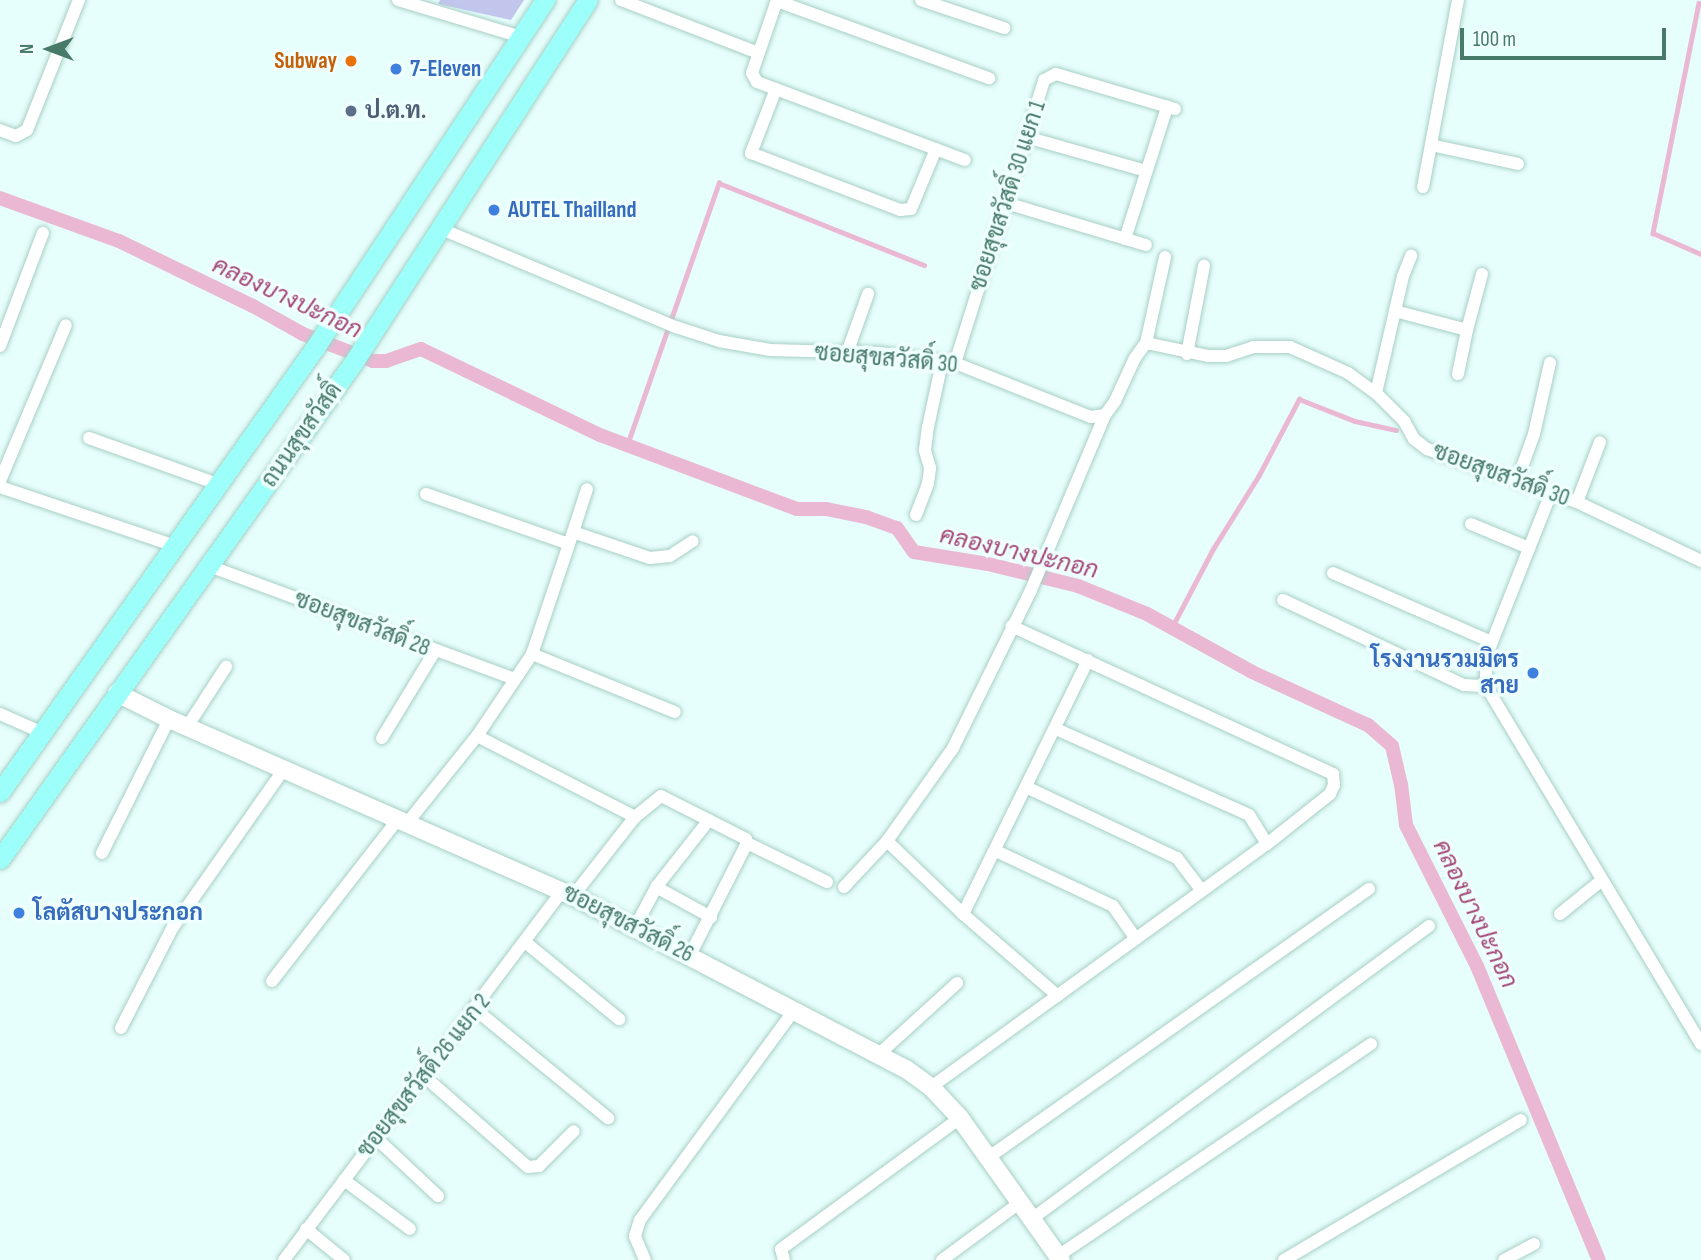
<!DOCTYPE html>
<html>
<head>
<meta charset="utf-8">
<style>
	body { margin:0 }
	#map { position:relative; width:1701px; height:1260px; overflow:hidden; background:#e6fefc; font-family:"Sofia Sans Condensed",Sarabun,sans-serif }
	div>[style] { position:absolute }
	.green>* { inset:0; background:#c2c6ed }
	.stream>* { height:4.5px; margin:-2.25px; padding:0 2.25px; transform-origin:2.25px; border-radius:2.25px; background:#eab8d3 }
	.canal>* { height:14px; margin:-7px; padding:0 7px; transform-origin:7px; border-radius:7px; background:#eab8d3 }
	.roads { filter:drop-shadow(0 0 2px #a8cfc5) drop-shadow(0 0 2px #a8cfc5) }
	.street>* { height:12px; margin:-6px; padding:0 6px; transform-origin:6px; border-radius:6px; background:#fff }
	.secondary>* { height:18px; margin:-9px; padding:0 9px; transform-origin:9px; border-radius:9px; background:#fff }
	.primary>* { height:19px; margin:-9.5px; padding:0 9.5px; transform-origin:9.5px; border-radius:9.5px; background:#9cfff9 }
	.dots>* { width:19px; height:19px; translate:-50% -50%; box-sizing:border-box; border:4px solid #eefffe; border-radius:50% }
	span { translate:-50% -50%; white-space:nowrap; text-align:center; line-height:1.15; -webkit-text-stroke:7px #eefffe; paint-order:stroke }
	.food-label { font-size:23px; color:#c56008; font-weight:700 }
	.right { translate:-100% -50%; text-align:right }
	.shop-label { font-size:23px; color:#366cbe; font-weight:700 }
	.left { translate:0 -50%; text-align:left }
	.service-label { font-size:23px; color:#4e5e75; font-weight:700 }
	.street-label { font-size:23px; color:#487a69 }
	.water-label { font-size:24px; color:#a54878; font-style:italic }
	.north { position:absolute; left:14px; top:14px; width:70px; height:70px; -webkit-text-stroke:5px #eefffe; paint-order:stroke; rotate:270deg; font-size:19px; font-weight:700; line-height:28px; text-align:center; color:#487a69 }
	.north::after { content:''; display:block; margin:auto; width:24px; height:32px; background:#487a69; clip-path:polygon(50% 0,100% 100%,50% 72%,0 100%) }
	.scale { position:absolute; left:1460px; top:28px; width:206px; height:32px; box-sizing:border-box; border:4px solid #487a69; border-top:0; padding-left:9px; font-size:21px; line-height:24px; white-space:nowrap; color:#487a69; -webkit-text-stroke:5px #eefffe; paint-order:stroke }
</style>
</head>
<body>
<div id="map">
	<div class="green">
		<div style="clip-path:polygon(440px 0,524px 0,511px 20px,438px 4px)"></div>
	</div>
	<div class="stream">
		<div style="left:1699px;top:3px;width:235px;rotate:101.3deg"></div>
		<div style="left:1653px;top:233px;width:52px;rotate:23.6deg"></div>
		<div style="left:627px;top:445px;width:278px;rotate:-70.7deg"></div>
		<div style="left:719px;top:183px;width:221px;rotate:21.8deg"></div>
		<div style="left:1172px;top:627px;width:88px;rotate:-62.3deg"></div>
		<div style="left:1213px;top:549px;width:87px;rotate:-58.1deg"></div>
		<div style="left:1259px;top:475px;width:86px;rotate:-62.2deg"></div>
		<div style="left:1299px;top:399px;width:60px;rotate:21.4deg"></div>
		<div style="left:1355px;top:421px;width:42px;rotate:12.4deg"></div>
	</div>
	<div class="canal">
		<div style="left:0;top:198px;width:127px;rotate:19.9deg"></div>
		<div style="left:119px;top:241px;width:149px;rotate:25.9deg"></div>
		<div style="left:253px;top:306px;width:57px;rotate:29.2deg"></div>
		<div style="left:303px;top:334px;width:75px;rotate:21.1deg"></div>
		<div style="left:373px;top:361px;width:13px"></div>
		<div style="left:386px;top:361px;width:37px;rotate:-19deg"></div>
		<div style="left:421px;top:349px;width:199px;rotate:25.7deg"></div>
		<div style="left:600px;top:435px;width:210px;rotate:20.6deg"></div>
		<div style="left:797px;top:509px;width:29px"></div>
		<div style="left:826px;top:509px;width:41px;rotate:11.3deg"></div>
		<div style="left:866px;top:517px;width:33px;rotate:20deg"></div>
		<div style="left:897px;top:528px;width:29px;rotate:55deg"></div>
		<div style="left:914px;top:552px;width:75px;rotate:9.2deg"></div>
		<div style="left:988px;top:564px;width:93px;rotate:13.7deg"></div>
		<div style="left:1078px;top:586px;width:74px;rotate:22.1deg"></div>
		<div style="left:1147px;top:614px;width:120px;rotate:28.9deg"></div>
		<div style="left:1252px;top:672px;width:128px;rotate:24.6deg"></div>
		<div style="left:1368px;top:725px;width:32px;rotate:41deg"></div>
		<div style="left:1392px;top:746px;width:39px;rotate:77deg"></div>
		<div style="left:1401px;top:784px;width:41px;rotate:83deg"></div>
		<div style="left:1406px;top:825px;width:158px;rotate:63.3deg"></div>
		<div style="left:1477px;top:966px;width:318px;rotate:67.5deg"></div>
	</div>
	<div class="roads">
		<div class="street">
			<div style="left:398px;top:0;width:128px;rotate:16.7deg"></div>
			<div style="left:621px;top:0;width:147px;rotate:21.1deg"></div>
			<div style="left:777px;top:0;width:77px;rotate:108.9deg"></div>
			<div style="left:752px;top:73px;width:10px;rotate:61deg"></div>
			<div style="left:757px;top:82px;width:222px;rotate:20.6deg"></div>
			<div style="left:921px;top:0;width:88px;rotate:18.6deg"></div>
			<div style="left:777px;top:1px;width:226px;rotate:20deg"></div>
			<div style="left:776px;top:89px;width:69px;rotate:111.3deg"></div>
			<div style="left:751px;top:153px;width:160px;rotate:20.9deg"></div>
			<div style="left:900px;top:210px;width:11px;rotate:-5deg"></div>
			<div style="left:911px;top:209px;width:65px;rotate:-67.4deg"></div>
			<div style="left:0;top:130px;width:17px;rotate:21deg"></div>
			<div style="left:16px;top:136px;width:13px;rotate:-29deg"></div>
			<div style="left:27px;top:130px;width:140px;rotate:-68.2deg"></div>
			<div style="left:1026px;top:137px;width:125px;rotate:15.8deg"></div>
			<div style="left:1431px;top:145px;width:89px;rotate:12.3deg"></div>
			<div style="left:1423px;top:187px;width:190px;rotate:-79.4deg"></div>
			<div style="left:1006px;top:203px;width:146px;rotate:16.7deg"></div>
			<div style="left:439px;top:228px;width:257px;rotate:22.7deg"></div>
			<div style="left:676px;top:327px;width:45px;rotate:18deg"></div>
			<div style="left:719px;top:341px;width:52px;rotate:10deg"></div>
			<div style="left:770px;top:350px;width:110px;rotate:1.6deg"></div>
			<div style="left:880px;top:353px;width:76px;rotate:7.6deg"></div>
			<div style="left:955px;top:363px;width:146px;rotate:21.7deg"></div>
			<div style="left:1091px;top:417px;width:14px;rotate:-8deg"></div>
			<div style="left:1105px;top:415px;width:17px;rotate:-54deg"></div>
			<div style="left:1115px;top:401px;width:47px;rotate:-65.1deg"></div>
			<div style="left:1135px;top:358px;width:19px;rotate:-54deg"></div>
			<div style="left:1146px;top:343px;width:63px;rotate:11.8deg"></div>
			<div style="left:1208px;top:356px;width:18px"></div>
			<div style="left:1226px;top:356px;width:28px;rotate:-18deg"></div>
			<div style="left:1253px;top:347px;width:37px"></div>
			<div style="left:1290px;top:347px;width:64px;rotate:24.1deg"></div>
			<div style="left:1348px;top:373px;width:34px;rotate:36deg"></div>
			<div style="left:1376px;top:393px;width:40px;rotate:45deg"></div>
			<div style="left:1404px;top:421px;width:21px;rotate:61deg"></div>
			<div style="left:1414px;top:439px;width:16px;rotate:38deg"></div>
			<div style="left:1427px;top:449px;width:159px;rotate:19.5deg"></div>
			<div style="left:1577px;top:502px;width:137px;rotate:25.4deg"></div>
			<div style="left:1125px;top:239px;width:139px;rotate:-72.3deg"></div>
			<div style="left:1395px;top:311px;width:74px;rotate:14.8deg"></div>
			<div style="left:1467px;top:330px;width:45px;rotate:101.6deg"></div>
			<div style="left:1467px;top:330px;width:58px;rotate:-75deg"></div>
			<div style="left:1146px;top:343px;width:88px;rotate:-77.5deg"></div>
			<div style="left:0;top:346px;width:121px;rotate:-69.2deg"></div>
			<div style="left:847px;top:353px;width:63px;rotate:-70.4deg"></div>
			<div style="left:1187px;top:354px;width:90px;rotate:-79.1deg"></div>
			<div style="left:955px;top:363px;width:297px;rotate:-72.5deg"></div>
			<div style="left:1044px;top:80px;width:13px;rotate:-27deg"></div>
			<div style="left:1056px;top:74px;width:124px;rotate:16.4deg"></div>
			<div style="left:1376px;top:393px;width:120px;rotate:-77deg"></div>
			<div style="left:1403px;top:276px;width:22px;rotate:-68deg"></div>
			<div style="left:89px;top:438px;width:139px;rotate:19.7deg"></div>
			<div style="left:0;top:481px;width:169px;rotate:-67.1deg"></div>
			<div style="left:1517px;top:481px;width:50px;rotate:-70.1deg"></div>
			<div style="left:1534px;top:434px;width:73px;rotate:-77.3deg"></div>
			<div style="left:0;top:487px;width:185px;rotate:18.6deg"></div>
			<div style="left:1551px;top:493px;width:176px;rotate:111.6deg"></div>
			<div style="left:1486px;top:657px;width:29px;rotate:90deg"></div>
			<div style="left:1486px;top:686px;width:418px;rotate:59deg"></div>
			<div style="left:426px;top:494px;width:151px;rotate:19.3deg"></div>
			<div style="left:1577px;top:502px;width:64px;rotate:-69deg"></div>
			<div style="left:916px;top:515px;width:34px;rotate:-69deg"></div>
			<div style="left:928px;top:483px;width:15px;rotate:-82deg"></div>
			<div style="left:930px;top:468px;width:19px;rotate:-106deg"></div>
			<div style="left:925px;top:450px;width:23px;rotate:-83deg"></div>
			<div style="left:928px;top:427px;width:66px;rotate:-77.8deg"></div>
			<div style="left:1471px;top:524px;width:63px;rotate:22.5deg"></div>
			<div style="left:573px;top:532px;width:45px;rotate:-72deg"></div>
			<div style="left:209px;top:566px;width:326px;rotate:20.3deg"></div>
			<div style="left:1333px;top:573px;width:173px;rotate:23.5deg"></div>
			<div style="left:1283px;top:600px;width:200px;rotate:25.2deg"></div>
			<div style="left:1464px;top:685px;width:22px;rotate:3deg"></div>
			<div style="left:532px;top:654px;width:154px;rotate:22.1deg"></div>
			<div style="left:0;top:714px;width:47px;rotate:23.8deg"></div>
			<div style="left:187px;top:727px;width:72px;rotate:-57deg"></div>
			<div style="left:1056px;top:729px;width:211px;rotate:24deg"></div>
			<div style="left:1249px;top:815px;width:34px;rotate:58deg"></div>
			<div style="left:477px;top:736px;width:178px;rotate:27.1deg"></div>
			<div style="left:382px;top:738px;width:102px;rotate:-58.7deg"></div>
			<div style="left:1026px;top:787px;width:167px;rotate:25.2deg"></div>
			<div style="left:1177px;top:858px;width:41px;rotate:52.9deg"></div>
			<div style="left:408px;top:822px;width:110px;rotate:-51.3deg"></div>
			<div style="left:477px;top:736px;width:99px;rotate:-56.1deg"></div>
			<div style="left:532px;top:654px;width:129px;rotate:-71.4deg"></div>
			<div style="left:573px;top:532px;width:81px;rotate:18.7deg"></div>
			<div style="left:650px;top:558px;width:20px;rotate:-6deg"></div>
			<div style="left:670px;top:556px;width:27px;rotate:-33deg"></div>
			<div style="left:887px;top:841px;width:105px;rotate:43.8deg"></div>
			<div style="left:963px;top:914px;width:125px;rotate:40.8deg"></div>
			<div style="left:996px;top:851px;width:129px;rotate:25.2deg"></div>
			<div style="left:1113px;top:906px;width:40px;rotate:55.1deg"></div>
			<div style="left:102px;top:853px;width:150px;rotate:-63.4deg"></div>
			<div style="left:656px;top:887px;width:63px;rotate:28.6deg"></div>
			<div style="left:844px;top:887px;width:63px;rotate:-46.9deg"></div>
			<div style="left:887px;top:841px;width:114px;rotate:-54.6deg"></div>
			<div style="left:953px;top:748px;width:176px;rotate:-63.7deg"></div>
			<div style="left:1031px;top:590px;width:190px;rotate:-67.1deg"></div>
			<div style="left:573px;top:896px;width:100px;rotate:-51.9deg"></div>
			<div style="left:635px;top:817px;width:33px;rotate:-39deg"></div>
			<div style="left:661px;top:796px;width:95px;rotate:26.8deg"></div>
			<div style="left:746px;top:839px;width:4px;rotate:76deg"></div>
			<div style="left:747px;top:843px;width:89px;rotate:26deg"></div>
			<div style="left:963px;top:914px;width:283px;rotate:-63.8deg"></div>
			<div style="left:1560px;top:914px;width:54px;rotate:-39deg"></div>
			<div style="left:635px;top:927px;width:47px;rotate:-61.8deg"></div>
			<div style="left:657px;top:886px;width:84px;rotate:-51.8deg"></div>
			<div style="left:525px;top:942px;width:122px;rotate:39.3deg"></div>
			<div style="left:690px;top:955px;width:126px;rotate:-63deg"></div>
			<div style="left:272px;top:981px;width:207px;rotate:-52.1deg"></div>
			<div style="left:476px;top:1010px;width:171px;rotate:39.3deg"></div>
			<div style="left:121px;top:1028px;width:114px;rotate:-62.8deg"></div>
			<div style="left:173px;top:927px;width:193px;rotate:-54.9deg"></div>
			<div style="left:878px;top:1055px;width:107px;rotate:-42.3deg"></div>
			<div style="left:424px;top:1076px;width:138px;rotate:41.2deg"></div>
			<div style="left:528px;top:1167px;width:11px;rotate:-5deg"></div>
			<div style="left:539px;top:1166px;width:49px;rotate:-45deg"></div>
			<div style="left:931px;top:1087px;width:415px;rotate:-35.9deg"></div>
			<div style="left:1267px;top:844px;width:80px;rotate:-38.4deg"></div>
			<div style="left:1330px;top:794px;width:10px;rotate:-66deg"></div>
			<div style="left:1334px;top:785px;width:11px;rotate:-95deg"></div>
			<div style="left:1333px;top:774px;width:354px;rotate:-155.3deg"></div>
			<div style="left:376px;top:1138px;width:85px;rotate:43.1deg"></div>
			<div style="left:989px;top:1157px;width:465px;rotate:-35.2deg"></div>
			<div style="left:344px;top:1180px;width:82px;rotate:36.6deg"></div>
			<div style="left:1033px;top:1218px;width:492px;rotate:-36.4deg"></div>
			<div style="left:306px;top:1229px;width:49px;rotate:39.2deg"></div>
			<div style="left:1058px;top:1256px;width:378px;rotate:-34.1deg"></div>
			<div style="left:284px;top:1260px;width:462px;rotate:-53deg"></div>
			<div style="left:645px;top:1260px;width:26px;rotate:-113deg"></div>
			<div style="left:635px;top:1236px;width:17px;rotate:-73deg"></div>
			<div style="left:640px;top:1220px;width:260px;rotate:-53.7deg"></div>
			<div style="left:784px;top:1260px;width:11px;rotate:-105deg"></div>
			<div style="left:781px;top:1249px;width:222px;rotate:-36.2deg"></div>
			<div style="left:942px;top:1260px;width:99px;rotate:-36.4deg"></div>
			<div style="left:1284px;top:1260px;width:275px;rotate:-30.6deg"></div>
			<div style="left:1504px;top:1260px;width:34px;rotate:-28deg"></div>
		</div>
		<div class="secondary">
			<div style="left:117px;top:693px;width:58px;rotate:26.6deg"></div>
			<div style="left:169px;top:719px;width:441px;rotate:23.7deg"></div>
			<div style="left:573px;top:896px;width:375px;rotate:27.5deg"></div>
			<div style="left:906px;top:1069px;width:31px;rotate:36deg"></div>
			<div style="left:931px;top:1087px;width:42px;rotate:46.9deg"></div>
			<div style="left:960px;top:1118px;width:174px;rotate:54.6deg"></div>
		</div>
		<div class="primary">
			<div style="left:0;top:792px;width:543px;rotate:-54.67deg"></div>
			<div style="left:314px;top:349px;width:419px;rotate:-56.5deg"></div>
			<div style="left:0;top:859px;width:609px;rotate:-54.56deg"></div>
			<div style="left:353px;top:363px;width:432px;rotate:-57.1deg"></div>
		</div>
	</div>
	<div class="dots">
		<div style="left:351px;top:61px;background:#e8710a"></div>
		<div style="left:396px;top:69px;background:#3f7fe0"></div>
		<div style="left:351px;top:111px;background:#5c6f8a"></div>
		<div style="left:494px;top:210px;background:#3f7fe0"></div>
		<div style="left:1533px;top:673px;background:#3f7fe0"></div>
		<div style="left:19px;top:913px;background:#3f7fe0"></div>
	</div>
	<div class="food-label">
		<span class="right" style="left:337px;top:61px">Subway</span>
	</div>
	<div class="shop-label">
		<span class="left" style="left:410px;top:69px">7-Eleven</span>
		<span class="left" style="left:508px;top:210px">AUTEL Thailland</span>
		<span class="right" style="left:1519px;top:673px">โรงงานรวมมิตร<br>สาย</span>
		<span class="left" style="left:33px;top:913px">โลตัสบางประกอก</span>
	</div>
	<div class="service-label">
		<span class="left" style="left:365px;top:111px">ป.ต.ท.</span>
	</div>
	<div class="street-label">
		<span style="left:1008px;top:196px;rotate:-72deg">ซอยสุขสวัสดิ์ 30 แยก 1</span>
		<span style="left:886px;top:359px;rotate:5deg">ซอยสุขสวัสดิ์ 30</span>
		<span style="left:302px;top:435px;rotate:-55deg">ถนนสุขสวัสดิ์</span>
		<span style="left:1501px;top:475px;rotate:20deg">ซอยสุขสวัสดิ์ 30</span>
		<span style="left:362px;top:624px;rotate:21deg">ซอยสุขสวัสดิ์ 28</span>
		<span style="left:628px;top:924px;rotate:27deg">ซอยสุขสวัสดิ์ 26</span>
		<span style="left:424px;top:1076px;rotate:-52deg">ซอยสุขสวัสดิ์ 26 แยก 2</span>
	</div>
	<div class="water-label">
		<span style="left:287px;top:298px;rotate:25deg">คลองบางปะกอก</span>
		<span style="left:1019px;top:553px;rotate:13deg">คลองบางปะกอก</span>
		<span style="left:1475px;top:914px;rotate:64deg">คลองบางปะกอก</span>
	</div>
	<div class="north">N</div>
	<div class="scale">100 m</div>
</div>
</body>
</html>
